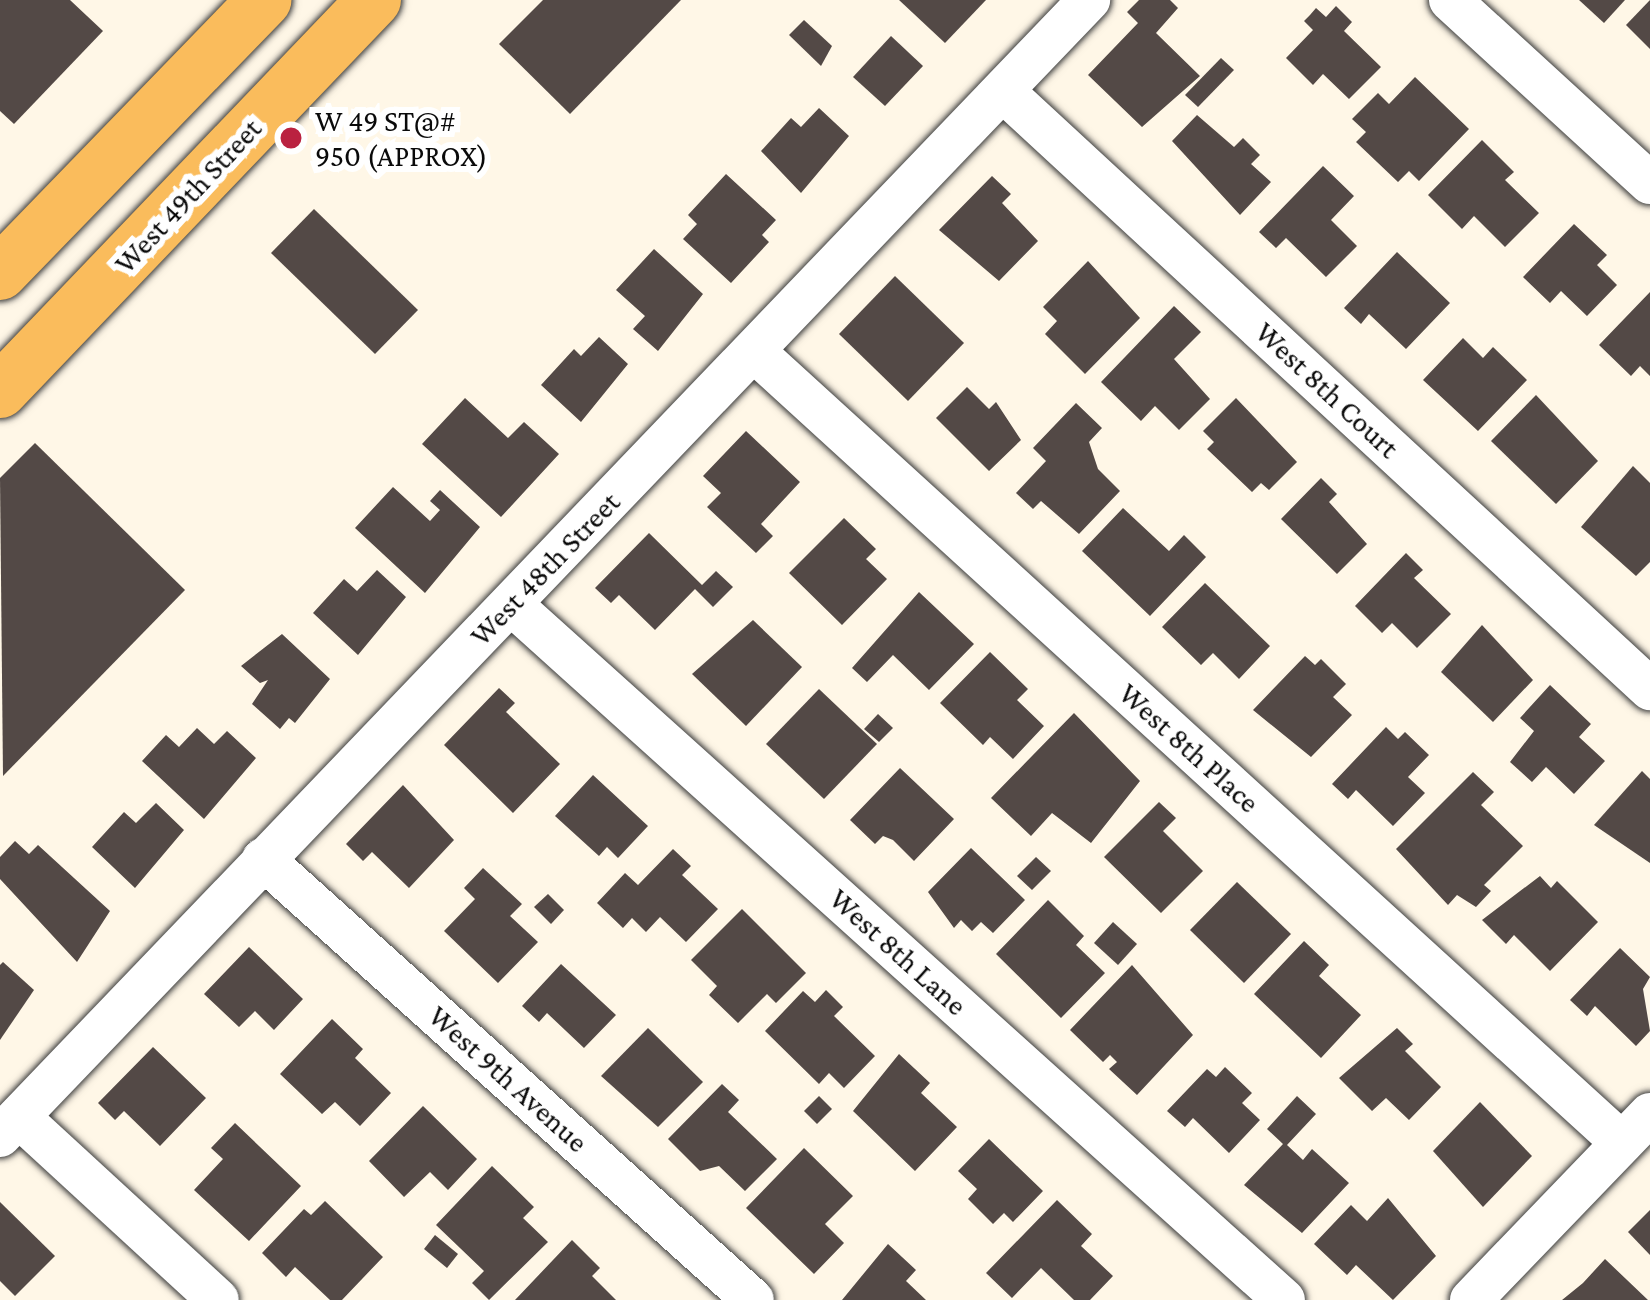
<!DOCTYPE html>
<html>
<head>
<meta charset="utf-8">
<style>
	body { margin:0 }
	#map { position:relative; width:1650px; height:1300px; overflow:hidden; background:#fff7e7; font-family:"Crimson Pro",serif }
	div>[style] { position:absolute }
	.building>* { inset:0; background:#534946 }
	.roads { filter:drop-shadow(0 0 3px #3d3d3d) drop-shadow(0 0 3px #3d3d3d) }
	.minor>* { height:42px; margin:-21px; padding:0 21px; transform-origin:21px; border-radius:21px; background:#fff }
	.major>* { height:54px; margin:-27px; padding:0 27px; transform-origin:27px; border-radius:27px; background:#fabc5c }
	.dots>* { width:33px; height:33px; translate:-50% -50%; box-sizing:border-box; border:6px solid #fff; border-radius:50% }
	span { translate:-50% -50%; white-space:nowrap; text-align:center; line-height:1.15; -webkit-text-stroke:12px #fff; paint-order:stroke }
	.poi-label { font-size:30px; color:#0a0a0a }
	.left { translate:0 -50%; text-align:left }
	.street-label { font-size:30px; color:#0a0a0a }
</style>
</head>
<body>
<div id="map">
	<div class="building">
		<div style="clip-path:polygon(0 0,70px 0,103px 31px,14px 124px,0 111px)"></div>
		<div style="clip-path:polygon(543px 0,681px 0,570px 114px,499px 44px)"></div>
		<div style="clip-path:polygon(899px 0,986px 0,945px 43px)"></div>
		<div style="clip-path:polygon(1139px 0,1170px 0,1178px 8px,1156px 33px,1200px 76px,1142px 127px,1088px 75px,1138px 23px,1127px 12px)"></div>
		<div style="clip-path:polygon(1579px 0,1625px 0,1604px 23px)"></div>
		<div style="clip-path:polygon(1650px 0,1650px 49px,1626px 25px)"></div>
		<div style="clip-path:polygon(1336px 6px,1352px 22px,1344px 31px,1381px 67px,1349px 99px,1323px 74px,1313px 85px,1286px 58px,1313px 30px,1304px 21px,1310px 15px,1316px 8px,1326px 17px)"></div>
		<div style="clip-path:polygon(804px 20px,832px 46px,821px 66px,789px 35px)"></div>
		<div style="clip-path:polygon(891px 36px,923px 66px,885px 106px,853px 77px)"></div>
		<div style="clip-path:polygon(1221px 58px,1234px 70px,1198px 107px,1185px 95px)"></div>
		<div style="clip-path:polygon(1415px 77px,1469px 129px,1419px 181px,1409px 171px,1398px 182px,1356px 142px,1366px 132px,1352px 119px,1378px 93px,1389px 104px)"></div>
		<div style="clip-path:polygon(819px 108px,849px 136px,801px 193px,761px 151px,791px 118px,801px 127px)"></div>
		<div style="clip-path:polygon(1197px 115px,1234px 147px,1243px 138px,1260px 155px,1251px 164px,1271px 182px,1240px 215px,1172px 141px)"></div>
		<div style="clip-path:polygon(1482px 140px,1514px 172px,1505px 180px,1539px 213px,1505px 247px,1474px 216px,1462px 229px,1428px 195px)"></div>
		<div style="clip-path:polygon(1323px 166px,1354px 196px,1331px 220px,1357px 246px,1326px 277px,1286px 238px,1276px 248px,1259px 232px)"></div>
		<div style="clip-path:polygon(726px 174px,776px 220px,762px 235px,769px 242px,731px 283px,683px 239px,697px 224px,688px 215px)"></div>
		<div style="clip-path:polygon(992px 176px,1011px 194px,1002px 203px,1038px 241px,999px 281px,939px 230px)"></div>
		<div style="clip-path:polygon(314px 209px,418px 310px,375px 354px,271px 253px)"></div>
		<div style="clip-path:polygon(1574px 224px,1607px 255px,1597px 265px,1617px 285px,1587px 316px,1561px 291px,1550px 303px,1523px 277px)"></div>
		<div style="clip-path:polygon(654px 249px,703px 294px,658px 351px,633px 329px,645px 316px,616px 290px)"></div>
		<div style="clip-path:polygon(1397px 252px,1450px 303px,1406px 349px,1369px 314px,1361px 324px,1344px 308px)"></div>
		<div style="clip-path:polygon(1088px 261px,1140px 318px,1085px 374px,1045px 334px,1057px 321px,1043px 307px)"></div>
		<div style="clip-path:polygon(895px 276px,964px 343px,908px 401px,839px 334px)"></div>
		<div style="clip-path:polygon(1650px 292px,1650px 376px,1640px 366px,1631px 376px,1599px 345px)"></div>
		<div style="clip-path:polygon(1174px 306px,1201px 332px,1174px 359px,1210px 399px,1179px 430px,1155px 406px,1141px 421px,1101px 382px)"></div>
		<div style="clip-path:polygon(599px 337px,628px 364px,581px 422px,541px 385px,574px 349px,581px 356px)"></div>
		<div style="clip-path:polygon(1463px 338px,1483px 358px,1493px 347px,1527px 380px,1478px 431px,1423px 380px)"></div>
		<div style="clip-path:polygon(967px 387px,989px 409px,996px 402px,1021px 440px,989px 471px,936px 418px)"></div>
		<div style="clip-path:polygon(1536px 395px,1598px 461px,1556px 504px,1491px 441px)"></div>
		<div style="clip-path:polygon(465px 398px,508px 438px,524px 422px,559px 454px,501px 517px,422px 444px)"></div>
		<div style="clip-path:polygon(1236px 398px,1297px 462px,1269px 490px,1261px 483px,1252px 492px,1207px 449px,1214px 442px,1203px 431px)"></div>
		<div style="clip-path:polygon(1076px 403px,1102px 428px,1089px 442px,1098px 469px,1120px 491px,1079px 534px,1041px 501px,1033px 509px,1016px 493px,1046px 461px,1033px 448px)"></div>
		<div style="clip-path:polygon(746px 431px,800px 482px,761px 524px,773px 536px,756px 553px,707px 507px,721px 493px,703px 476px)"></div>
		<div style="clip-path:polygon(35px 443px,185px 590px,3px 776px,0 478px)"></div>
		<div style="clip-path:polygon(1633px 466px,1650px 483px,1650px 562px,1636px 576px,1581px 527px)"></div>
		<div style="clip-path:polygon(1321px 478px,1337px 494px,1329px 502px,1367px 544px,1337px 574px,1281px 519px)"></div>
		<div style="clip-path:polygon(393px 487px,430px 521px,440px 510px,430px 501px,440px 490px,480px 527px,425px 593px,355px 528px)"></div>
		<div style="clip-path:polygon(1123px 508px,1169px 551px,1184px 535px,1206px 557px,1150px 616px,1082px 551px)"></div>
		<div style="clip-path:polygon(844px 518px,876px 549px,866px 559px,887px 579px,842px 625px,789px 573px)"></div>
		<div style="clip-path:polygon(649px 533px,702px 585px,716px 571px,733px 587px,713px 607px,695px 589px,655px 630px,619px 595px,611px 603px,595px 588px)"></div>
		<div style="clip-path:polygon(1406px 553px,1423px 570px,1414px 578px,1451px 614px,1417px 648px,1392px 623px,1382px 633px,1355px 606px)"></div>
		<div style="clip-path:polygon(377px 570px,406px 597px,358px 655px,313px 613px,344px 579px,357px 591px)"></div>
		<div style="clip-path:polygon(1205px 583px,1270px 646px,1239px 679px,1213px 653px,1201px 665px,1162px 627px)"></div>
		<div style="clip-path:polygon(919px 592px,974px 644px,929px 690px,893px 655px,867px 682px,852px 668px)"></div>
		<div style="clip-path:polygon(753px 620px,802px 667px,746px 726px,692px 674px)"></div>
		<div style="clip-path:polygon(1482px 625px,1533px 680px,1493px 722px,1441px 672px)"></div>
		<div style="clip-path:polygon(282px 634px,330px 679px,295px 723px,289px 718px,280px 729px,252px 704px,268px 680px,260px 683px,241px 666px)"></div>
		<div style="clip-path:polygon(990px 652px,1028px 689px,1017px 700px,1044px 726px,1013px 759px,990px 737px,983px 745px,940px 703px)"></div>
		<div style="clip-path:polygon(1305px 656px,1315px 665px,1321px 659px,1346px 684px,1333px 697px,1352px 715px,1311px 757px,1253px 710px)"></div>
		<div style="clip-path:polygon(1550px 685px,1591px 724px,1579px 737px,1605px 761px,1574px 794px,1546px 767px,1532px 782px,1510px 762px,1534px 731px,1520px 718px)"></div>
		<div style="clip-path:polygon(499px 688px,515px 703px,506px 712px,560px 764px,513px 813px,444px 745px)"></div>
		<div style="clip-path:polygon(819px 689px,877px 744px,824px 799px,766px 744px)"></div>
		<div style="clip-path:polygon(1074px 713px,1140px 781px,1091px 843px,1052px 813px,1031px 836px,991px 798px)"></div>
		<div style="clip-path:polygon(878px 714px,893px 728px,879px 742px,864px 729px)"></div>
		<div style="clip-path:polygon(1386px 727px,1398px 739px,1405px 732px,1429px 755px,1408px 777px,1425px 793px,1393px 826px,1356px 790px,1348px 799px,1332px 784px)"></div>
		<div style="clip-path:polygon(197px 728px,214px 744px,227px 731px,256px 758px,204px 819px,142px 761px,166px 735px,179px 747px)"></div>
		<div style="clip-path:polygon(900px 768px,954px 819px,914px 861px,893px 840px,883px 836px,875px 844px,850px 820px)"></div>
		<div style="clip-path:polygon(1642px 771px,1650px 779px,1650px 863px,1594px 825px)"></div>
		<div style="clip-path:polygon(1473px 772px,1494px 792px,1481px 805px,1523px 846px,1484px 885px,1491px 891px,1476px 907px,1457px 895px,1448px 905px,1396px 849px)"></div>
		<div style="clip-path:polygon(593px 775px,648px 826px,618px 858px,607px 847px,599px 856px,555px 816px)"></div>
		<div style="clip-path:polygon(403px 785px,454px 840px,409px 888px,372px 852px,363px 861px,346px 844px)"></div>
		<div style="clip-path:polygon(1159px 802px,1176px 818px,1163px 831px,1203px 871px,1161px 913px,1104px 857px)"></div>
		<div style="clip-path:polygon(156px 803px,184px 830px,135px 888px,92px 847px,124px 812px,136px 823px)"></div>
		<div style="clip-path:polygon(15px 841px,29px 854px,38px 845px,110px 911px,77px 962px,0 879px,0 857px)"></div>
		<div style="clip-path:polygon(971px 848px,1025px 900px,993px 933px,981px 922px,972px 931px,961px 920px,954px 928px,928px 892px)"></div>
		<div style="clip-path:polygon(673px 849px,691px 866px,682px 875px,718px 909px,686px 942px,660px 917px,646px 932px,632px 918px,623px 928px,597px 903px,625px 873px,638px 885px)"></div>
		<div style="clip-path:polygon(1036px 857px,1051px 871px,1032px 890px,1017px 876px)"></div>
		<div style="clip-path:polygon(483px 868px,522px 904px,510px 916px,538px 942px,498px 983px,444px 931px,475px 899px,464px 888px)"></div>
		<div style="clip-path:polygon(1540px 876px,1551px 888px,1557px 881px,1598px 922px,1550px 971px,1514px 935px,1506px 944px,1482px 920px)"></div>
		<div style="clip-path:polygon(1237px 882px,1291px 934px,1244px 983px,1190px 930px)"></div>
		<div style="clip-path:polygon(548px 894px,564px 910px,551px 924px,534px 907px)"></div>
		<div style="clip-path:polygon(1048px 900px,1084px 936px,1076px 945px,1105px 973px,1061px 1018px,996px 954px)"></div>
		<div style="clip-path:polygon(742px 909px,806px 973px,776px 1003px,767px 994px,738px 1023px,709px 995px,717px 986px,691px 960px)"></div>
		<div style="clip-path:polygon(1113px 922px,1137px 944px,1118px 965px,1094px 943px)"></div>
		<div style="clip-path:polygon(1304px 941px,1329px 965px,1319px 976px,1361px 1015px,1321px 1058px,1254px 994px)"></div>
		<div style="clip-path:polygon(249px 947px,303px 999px,274px 1030px,255px 1011px,239px 1027px,204px 994px)"></div>
		<div style="clip-path:polygon(1620px 948px,1650px 977px,1643px 989px,1650px 1031px,1636px 1046px,1595px 1006px,1587px 1016px,1570px 1000px)"></div>
		<div style="clip-path:polygon(3px 962px,34px 990px,0 1040px,0 965px)"></div>
		<div style="clip-path:polygon(561px 964px,616px 1015px,584px 1048px,547px 1013px,539px 1022px,522px 1006px)"></div>
		<div style="clip-path:polygon(1132px 965px,1193px 1035px,1137px 1095px,1109px 1069px,1117px 1062px,1110px 1055px,1103px 1062px,1070px 1030px)"></div>
		<div style="clip-path:polygon(826px 990px,843px 1007px,834px 1016px,875px 1056px,844px 1088px,829px 1073px,819px 1084px,765px 1031px,803px 991px,815px 1002px)"></div>
		<div style="clip-path:polygon(332px 1019px,363px 1049px,355px 1058px,391px 1093px,360px 1126px,335px 1102px,322px 1114px,280px 1074px)"></div>
		<div style="clip-path:polygon(648px 1028px,703px 1082px,658px 1127px,601px 1076px)"></div>
		<div style="clip-path:polygon(1397px 1028px,1413px 1044px,1405px 1051px,1441px 1087px,1409px 1120px,1386px 1098px,1372px 1111px,1339px 1078px)"></div>
		<div style="clip-path:polygon(153px 1047px,206px 1098px,160px 1146px,124px 1111px,115px 1120px,98px 1103px)"></div>
		<div style="clip-path:polygon(899px 1054px,930px 1083px,921px 1093px,957px 1127px,915px 1171px,853px 1111px)"></div>
		<div style="clip-path:polygon(1225px 1067px,1252px 1093px,1242px 1103px,1260px 1120px,1229px 1153px,1193px 1118px,1185px 1127px,1167px 1111px,1207px 1069px,1216px 1077px)"></div>
		<div style="clip-path:polygon(722px 1084px,739px 1100px,728px 1112px,777px 1159px,745px 1191px,719px 1166px,700px 1171px,668px 1139px)"></div>
		<div style="clip-path:polygon(819px 1096px,832px 1109px,817px 1124px,804px 1111px)"></div>
		<div style="clip-path:polygon(1297px 1096px,1316px 1114px,1287px 1145px,1303px 1160px,1312px 1149px,1349px 1183px,1302px 1233px,1244px 1185px,1283px 1144px,1267px 1129px)"></div>
		<div style="clip-path:polygon(1480px 1102px,1532px 1156px,1483px 1207px,1433px 1151px)"></div>
		<div style="clip-path:polygon(423px 1106px,477px 1159px,448px 1190px,430px 1172px,404px 1197px,369px 1161px)"></div>
		<div style="clip-path:polygon(235px 1123px,301px 1186px,249px 1241px,194px 1190px,223px 1159px,211px 1148px)"></div>
		<div style="clip-path:polygon(989px 1139px,1043px 1191px,1013px 1222px,1004px 1213px,993px 1224px,968px 1199px,977px 1189px,958px 1171px)"></div>
		<div style="clip-path:polygon(804px 1148px,853px 1196px,825px 1224px,844px 1243px,814px 1274px,746px 1208px)"></div>
		<div style="clip-path:polygon(492px 1166px,534px 1207px,523px 1218px,548px 1242px,489px 1300px,472px 1283px,484px 1271px,436px 1225px)"></div>
		<div style="clip-path:polygon(1388px 1198px,1436px 1256px,1393px 1300px,1356px 1265px,1347px 1275px,1314px 1244px,1351px 1205px,1367px 1221px)"></div>
		<div style="clip-path:polygon(1057px 1200px,1092px 1234px,1081px 1246px,1113px 1276px,1090px 1300px,1074px 1300px,1041px 1268px,1012px 1298px,986px 1273px)"></div>
		<div style="clip-path:polygon(325px 1201px,383px 1257px,342px 1300px,330px 1300px,295px 1267px,286px 1277px,262px 1253px,304px 1209px,311px 1215px)"></div>
		<div style="clip-path:polygon(0 1202px,55px 1256px,15px 1296px,0 1281px)"></div>
		<div style="clip-path:polygon(1650px 1210px,1650px 1255px,1628px 1232px)"></div>
		<div style="clip-path:polygon(435px 1235px,458px 1254px,447px 1268px,424px 1249px)"></div>
		<div style="clip-path:polygon(572px 1240px,600px 1268px,592px 1276px,616px 1300px,515px 1300px)"></div>
		<div style="clip-path:polygon(888px 1244px,916px 1270px,906px 1281px,926px 1300px,842px 1300px)"></div>
		<div style="clip-path:polygon(1605px 1259px,1648px 1300px,1562px 1300px,1583px 1283px)"></div>
	</div>
	<div class="roads">
		<div class="minor">
			<div style="left:1450px;top:0;width:271px;rotate:42.5deg"></div>
			<div style="left:1004px;top:92px;width:880px;rotate:42.74deg"></div>
			<div style="left:756px;top:353px;width:1172px;rotate:42.37deg"></div>
			<div style="left:511px;top:604px;width:1040px;rotate:42deg"></div>
			<div style="left:263px;top:859px;width:659px;rotate:41.99deg"></div>
			<div style="left:19px;top:1117px;width:270px;rotate:42.6deg"></div>
			<div style="left:0;top:1136px;width:1574px;rotate:-46.21deg"></div>
			<div style="left:1471px;top:1300px;width:258px;rotate:-46.1deg"></div>
		</div>
		<div class="major">
			<div style="left:0;top:273px;width:380px;rotate:-45.9deg"></div>
			<div style="left:0;top:391px;width:541px;rotate:-46.27deg"></div>
		</div>
	</div>
	<div class="dots">
		<div style="left:291px;top:138px;background:#ba2240"></div>
	</div>
	<div class="poi-label">
		<span class="left" style="left:315px;top:138px">W 49 ST@#<br>950 (APPROX)</span>
	</div>
	<div class="street-label">
		<span style="left:188px;top:196px;rotate:-47deg">West 49th Street</span>
		<span style="left:1327px;top:390px;rotate:43deg">West 8th Court</span>
		<span style="left:545px;top:569px;rotate:-46deg">West 48th Street</span>
		<span style="left:1189px;top:748px;rotate:42deg">West 8th Place</span>
		<span style="left:898px;top:952px;rotate:42deg">West 8th Lane</span>
		<span style="left:508px;top:1079px;rotate:42deg">West 9th Avenue</span>
	</div>
</div>
</body>
</html>
